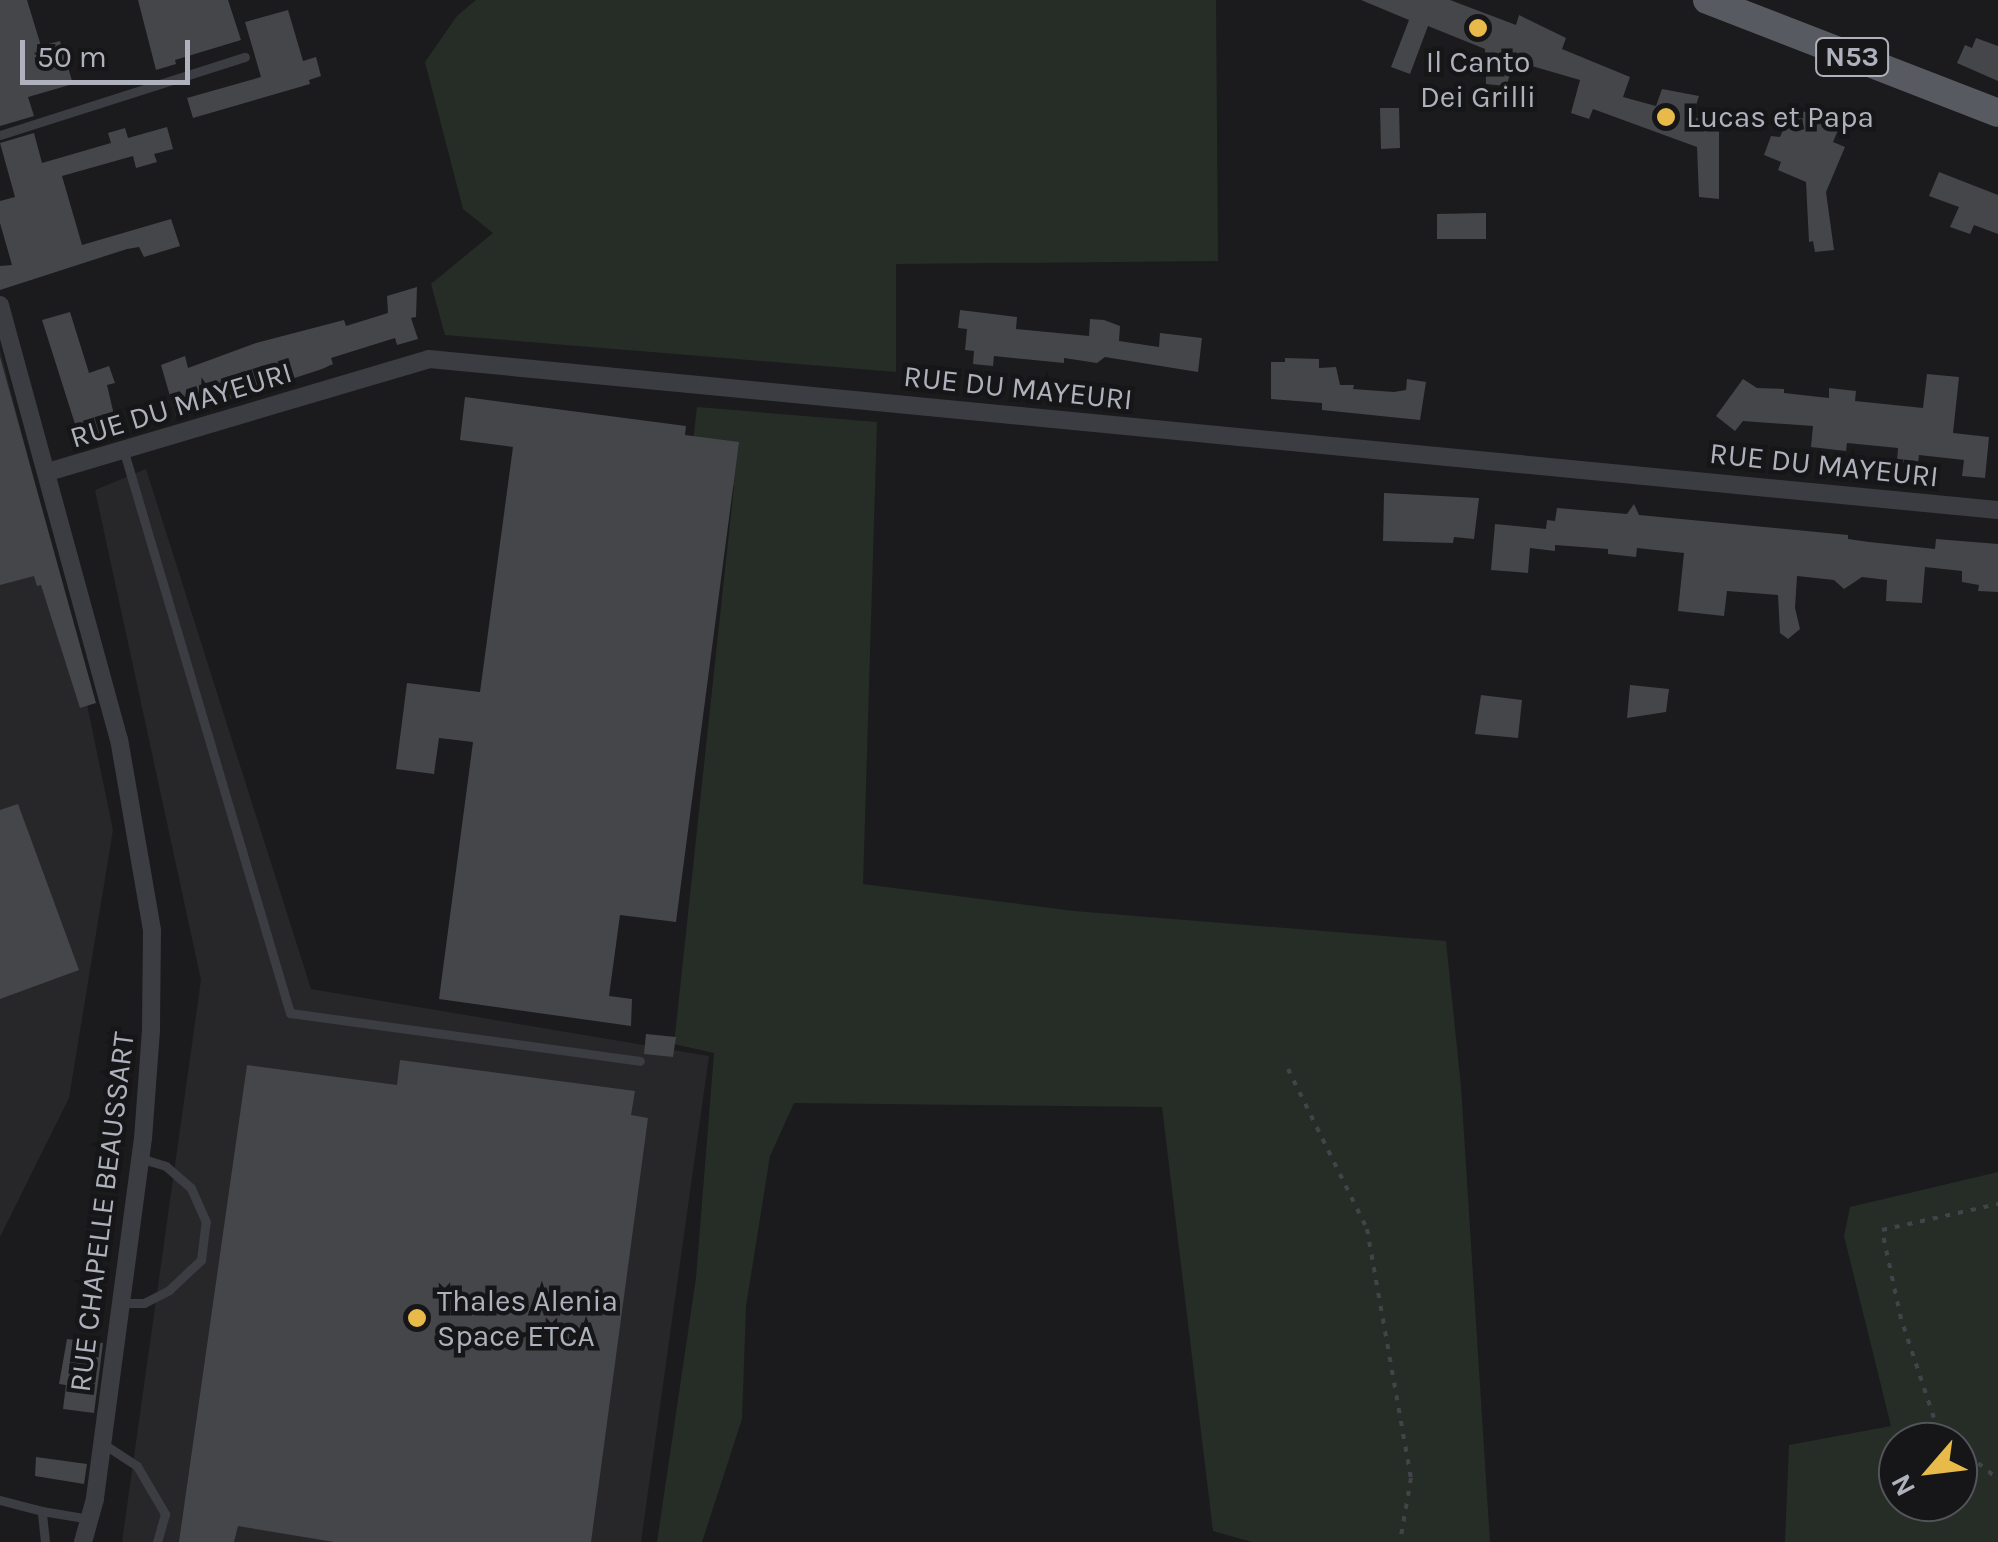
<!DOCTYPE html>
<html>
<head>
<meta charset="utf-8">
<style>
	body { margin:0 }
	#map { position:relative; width:1998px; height:1542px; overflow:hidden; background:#1b1b1d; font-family:Karla,sans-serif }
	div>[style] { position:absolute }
	.built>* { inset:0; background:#27272a }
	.green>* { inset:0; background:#252d26 }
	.building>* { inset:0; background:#45464a }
	.path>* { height:4px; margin-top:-2px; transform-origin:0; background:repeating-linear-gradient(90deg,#424449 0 5px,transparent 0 13px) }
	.service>* { height:9px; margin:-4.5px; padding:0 4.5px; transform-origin:4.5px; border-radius:4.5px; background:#3c3d42 }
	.minor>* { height:18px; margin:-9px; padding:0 9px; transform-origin:9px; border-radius:9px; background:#3c3d42 }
	.primary>* { height:28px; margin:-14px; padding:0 14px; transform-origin:14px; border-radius:14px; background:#585a61 }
	.dots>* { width:28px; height:28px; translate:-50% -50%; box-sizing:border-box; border:5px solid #161618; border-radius:50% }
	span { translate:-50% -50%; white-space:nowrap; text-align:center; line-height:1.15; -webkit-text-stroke:9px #161618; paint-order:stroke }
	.shield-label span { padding:2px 8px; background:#161618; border:2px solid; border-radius:8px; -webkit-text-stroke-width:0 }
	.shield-label { font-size:28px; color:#afb2bc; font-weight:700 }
	.poi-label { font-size:30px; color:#afb2bc }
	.left { translate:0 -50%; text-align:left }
	.street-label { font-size:30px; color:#afb2bc }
	.north { position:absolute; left:1878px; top:1422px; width:100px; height:100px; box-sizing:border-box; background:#161618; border:2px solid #53545a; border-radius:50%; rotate:242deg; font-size:28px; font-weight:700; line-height:40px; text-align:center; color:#afb2bc }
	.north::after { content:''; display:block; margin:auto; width:35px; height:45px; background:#e7ba49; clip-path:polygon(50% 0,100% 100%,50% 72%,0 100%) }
	.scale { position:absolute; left:20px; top:40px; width:170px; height:45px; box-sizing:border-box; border:5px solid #afb2bc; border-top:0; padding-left:12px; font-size:30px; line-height:35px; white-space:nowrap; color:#afb2bc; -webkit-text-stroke:8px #161618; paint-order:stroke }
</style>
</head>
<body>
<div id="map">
	<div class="built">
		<div style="clip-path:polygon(0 350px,65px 598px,113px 830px,69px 1098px,0 1237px)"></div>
		<div style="clip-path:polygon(146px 469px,311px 989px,709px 1056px,641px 1542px,122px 1542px,201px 980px,95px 490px)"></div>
	</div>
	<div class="green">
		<div style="clip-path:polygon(476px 0,1216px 0,1218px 261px,896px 264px,896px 372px,445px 335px,431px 284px,493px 233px,463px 209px,425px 62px,457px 16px)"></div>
		<div style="clip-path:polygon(697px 407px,877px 422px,863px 884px,1074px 911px,1446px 941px,1461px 1087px,1490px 1542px,1252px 1542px,1213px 1531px,1162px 1107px,794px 1103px,770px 1156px,746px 1306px,742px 1419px,702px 1542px,657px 1542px,696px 1278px,714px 1053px,674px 1044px,734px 486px,689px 477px)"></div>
		<div style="clip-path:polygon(evenodd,1998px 1172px,1998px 1542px,1785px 1542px,1789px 1445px,1891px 1426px,1844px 1236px,1850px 1207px,1998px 1172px,1898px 1442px,1958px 1442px,1958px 1502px,1898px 1502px,1898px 1442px)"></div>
	</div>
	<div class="building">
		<div style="clip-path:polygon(0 0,27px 0,41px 46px,60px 41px,73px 84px,28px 97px,34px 116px,0 126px)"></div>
		<div style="clip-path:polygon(138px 0,228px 0,241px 40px,175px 60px,176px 64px,156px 70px)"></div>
		<div style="clip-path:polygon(1361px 0,1450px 0,1516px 25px,1519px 15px,1566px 38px,1562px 49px,1630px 77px,1623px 97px,1656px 106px,1662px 89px,1699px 96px,1692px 117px,1719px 122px,1719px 199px,1699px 197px,1697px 147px,1593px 109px,1589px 119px,1571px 113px,1580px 80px,1515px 61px,1506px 86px,1486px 84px,1485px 49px,1428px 26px,1410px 74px,1391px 67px,1409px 20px)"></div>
		<div style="clip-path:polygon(288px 10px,303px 61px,316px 57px,321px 76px,309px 80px,310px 84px,193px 118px,187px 98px,261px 77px,245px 22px)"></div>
		<div style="clip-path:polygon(1976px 38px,1998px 46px,1998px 81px,1957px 63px,1965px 45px,1972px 48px)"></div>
		<div style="clip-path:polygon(1380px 108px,1399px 108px,1400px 148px,1381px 149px)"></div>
		<div style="clip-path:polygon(1792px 108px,1841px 123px,1833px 142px,1845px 147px,1826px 192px,1834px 250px,1815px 252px,1813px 241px,1809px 242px,1806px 182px,1778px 170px,1781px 162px,1764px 155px,1771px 136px,1780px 137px)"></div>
		<div style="clip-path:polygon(167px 127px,173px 149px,154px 154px,157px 162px,136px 168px,133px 156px,62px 176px,82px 245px,171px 219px,180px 246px,144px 257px,139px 247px,127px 249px,0 290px,0 266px,12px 265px,0 223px,0 201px,15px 197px,0 143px,34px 133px,42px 163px,111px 143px,108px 133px,125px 128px,128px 138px)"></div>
		<div style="clip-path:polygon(1939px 172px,1998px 195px,1998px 234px,1974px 225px,1970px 234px,1950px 227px,1959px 207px,1929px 196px)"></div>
		<div style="clip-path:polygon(1486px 213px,1486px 239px,1437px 239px,1437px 214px)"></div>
		<div style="clip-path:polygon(417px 287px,416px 317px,411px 318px,418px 339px,397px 345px,395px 338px,331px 358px,333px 364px,322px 369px,176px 417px,161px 365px,185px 356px,188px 368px,256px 343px,344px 320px,346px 326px,388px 313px,387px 296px)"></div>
		<div style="clip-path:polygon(960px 310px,1017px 317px,1016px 329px,1089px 336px,1090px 319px,1104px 320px,1120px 326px,1119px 341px,1159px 347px,1160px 333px,1202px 338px,1198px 372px,1105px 357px,1097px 363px,1064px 358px,1064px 363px,994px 356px,993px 366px,973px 364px,974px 351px,965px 350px,967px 329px,958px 328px)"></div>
		<div style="clip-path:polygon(70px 312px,89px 373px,109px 366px,115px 383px,107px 385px,118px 432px,81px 443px,42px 320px)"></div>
		<div style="clip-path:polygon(0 357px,96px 703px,80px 708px,41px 585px,37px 586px,34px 576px,0 585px)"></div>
		<div style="clip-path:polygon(1285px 358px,1319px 359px,1319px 368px,1336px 367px,1340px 385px,1354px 385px,1353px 389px,1394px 392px,1406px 390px,1407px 379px,1426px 382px,1420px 420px,1322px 410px,1322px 403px,1271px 399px,1271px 362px,1285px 362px)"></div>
		<div style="clip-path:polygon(1927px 374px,1959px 377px,1953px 433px,1989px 437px,1985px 478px,1962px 476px,1964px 460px,1919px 455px,1918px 464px,1897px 462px,1898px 448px,1847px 443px,1846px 451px,1811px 447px,1813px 426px,1743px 421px,1735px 431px,1716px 416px,1743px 379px,1757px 388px,1784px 389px,1784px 393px,1829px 398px,1829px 388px,1856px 391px,1855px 401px,1923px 408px)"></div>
		<div style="clip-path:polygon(465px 397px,686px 426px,685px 435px,739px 442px,676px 922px,620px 915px,609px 996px,632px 999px,631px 1026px,439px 999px,473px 742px,439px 738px,434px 774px,396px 769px,407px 683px,480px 692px,513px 447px,460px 440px)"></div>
		<div style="clip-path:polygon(1384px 493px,1479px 498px,1474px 539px,1454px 537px,1453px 543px,1383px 541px)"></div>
		<div style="clip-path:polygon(1634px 504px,1639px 515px,1848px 535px,1848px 539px,1869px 542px,1935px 549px,1936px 539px,1998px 544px,1998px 592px,1978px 591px,1979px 585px,1962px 582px,1962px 571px,1925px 567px,1922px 603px,1886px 601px,1887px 580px,1862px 577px,1844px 589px,1834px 580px,1797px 576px,1795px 608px,1800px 629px,1788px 639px,1780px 633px,1778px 595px,1727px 591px,1724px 616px,1678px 611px,1684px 553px,1637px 548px,1636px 557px,1608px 554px,1608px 549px,1555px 545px,1555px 551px,1530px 548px,1528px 573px,1491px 570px,1495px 524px,1546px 529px,1547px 520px,1555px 521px,1557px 508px,1627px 514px)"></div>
		<div style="clip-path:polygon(1630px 685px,1669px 689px,1666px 712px,1627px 718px)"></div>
		<div style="clip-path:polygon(1481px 695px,1522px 700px,1518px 738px,1475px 734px)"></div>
		<div style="clip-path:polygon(18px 804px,79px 970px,0 999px,0 810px)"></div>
		<div style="clip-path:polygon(646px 1034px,676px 1037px,673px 1057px,644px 1054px)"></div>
		<div style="clip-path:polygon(400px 1060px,635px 1091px,631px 1115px,648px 1118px,591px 1542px,334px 1542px,238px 1526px,234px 1542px,179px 1542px,247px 1065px,397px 1085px)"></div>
		<div style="clip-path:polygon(67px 1339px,103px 1343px,94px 1413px,63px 1409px,66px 1385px,59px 1384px)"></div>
		<div style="clip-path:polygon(36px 1457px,87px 1464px,84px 1484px,35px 1476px)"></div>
	</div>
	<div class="path">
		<div style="left:1288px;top:1069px;width:178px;rotate:63.7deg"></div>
		<div style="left:1367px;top:1229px;width:253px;rotate:80deg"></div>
		<div style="left:1411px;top:1478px;width:65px;rotate:99.8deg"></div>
		<div style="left:1952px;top:1442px;width:18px;rotate:-139deg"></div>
		<div style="left:1938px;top:1430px;width:117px;rotate:-108.4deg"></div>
		<div style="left:1901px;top:1319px;width:91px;rotate:-102.1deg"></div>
		<div style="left:1882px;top:1230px;width:119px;rotate:-12.6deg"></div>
		<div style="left:1958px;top:1447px;width:51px;rotate:38.7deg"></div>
	</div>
	<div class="service">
		<div style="left:0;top:135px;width:257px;rotate:-17.7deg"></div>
		<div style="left:124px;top:452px;width:585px;rotate:73.52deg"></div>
		<div style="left:290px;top:1013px;width:353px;rotate:7.8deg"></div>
		<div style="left:121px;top:1303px;width:23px"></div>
		<div style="left:144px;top:1303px;width:28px;rotate:-27deg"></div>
		<div style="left:169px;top:1290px;width:44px;rotate:-43.2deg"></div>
		<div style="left:201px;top:1260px;width:38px;rotate:-83deg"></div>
		<div style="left:206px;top:1222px;width:37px;rotate:-114deg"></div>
		<div style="left:191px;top:1188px;width:33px;rotate:-139deg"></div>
		<div style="left:166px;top:1166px;width:27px;rotate:-163deg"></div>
		<div style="left:102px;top:1443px;width:42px;rotate:33.3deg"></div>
		<div style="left:137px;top:1466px;width:56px;rotate:59.7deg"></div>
		<div style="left:165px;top:1514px;width:29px;rotate:106deg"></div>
		<div style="left:0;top:1500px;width:43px;rotate:14.7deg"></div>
		<div style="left:45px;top:1542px;width:31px;rotate:-96deg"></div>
		<div style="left:42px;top:1511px;width:49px;rotate:9.5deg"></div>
	</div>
	<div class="minor">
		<div style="left:0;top:305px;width:450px;rotate:74.7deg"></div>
		<div style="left:119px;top:739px;width:195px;rotate:80.2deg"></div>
		<div style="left:152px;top:931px;width:99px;rotate:90.6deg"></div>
		<div style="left:151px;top:1030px;width:108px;rotate:94.2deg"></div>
		<div style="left:143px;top:1138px;width:364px;rotate:97.6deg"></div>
		<div style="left:95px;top:1499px;width:45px;rotate:105.6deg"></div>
		<div style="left:48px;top:472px;width:397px;rotate:-16.5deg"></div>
		<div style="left:429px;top:359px;width:1576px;rotate:5.5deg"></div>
	</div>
	<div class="primary">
		<div style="left:1707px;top:0;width:312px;rotate:21.2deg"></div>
	</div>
	<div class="dots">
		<div style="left:1478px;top:28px;background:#e7ba49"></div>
		<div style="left:1666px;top:117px;background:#e7ba49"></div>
		<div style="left:417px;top:1318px;background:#e7ba49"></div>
	</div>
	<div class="shield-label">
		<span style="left:1852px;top:57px">N53</span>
	</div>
	<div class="poi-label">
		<span style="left:1478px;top:79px">Il Canto<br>Dei Grilli</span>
		<span class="left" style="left:1686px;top:117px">Lucas et Papa</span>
		<span class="left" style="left:437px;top:1318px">Thales Alenia<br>Space ETCA</span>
	</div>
	<div class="street-label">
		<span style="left:1018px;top:388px;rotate:6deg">RUE DU MAYEURI</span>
		<span style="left:181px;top:405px;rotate:-17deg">RUE DU MAYEURI</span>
		<span style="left:1824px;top:465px;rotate:6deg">RUE DU MAYEURI</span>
		<span style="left:102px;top:1212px;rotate:-83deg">RUE CHAPELLE BEAUSSART</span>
	</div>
	<div class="north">N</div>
	<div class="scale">50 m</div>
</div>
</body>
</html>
